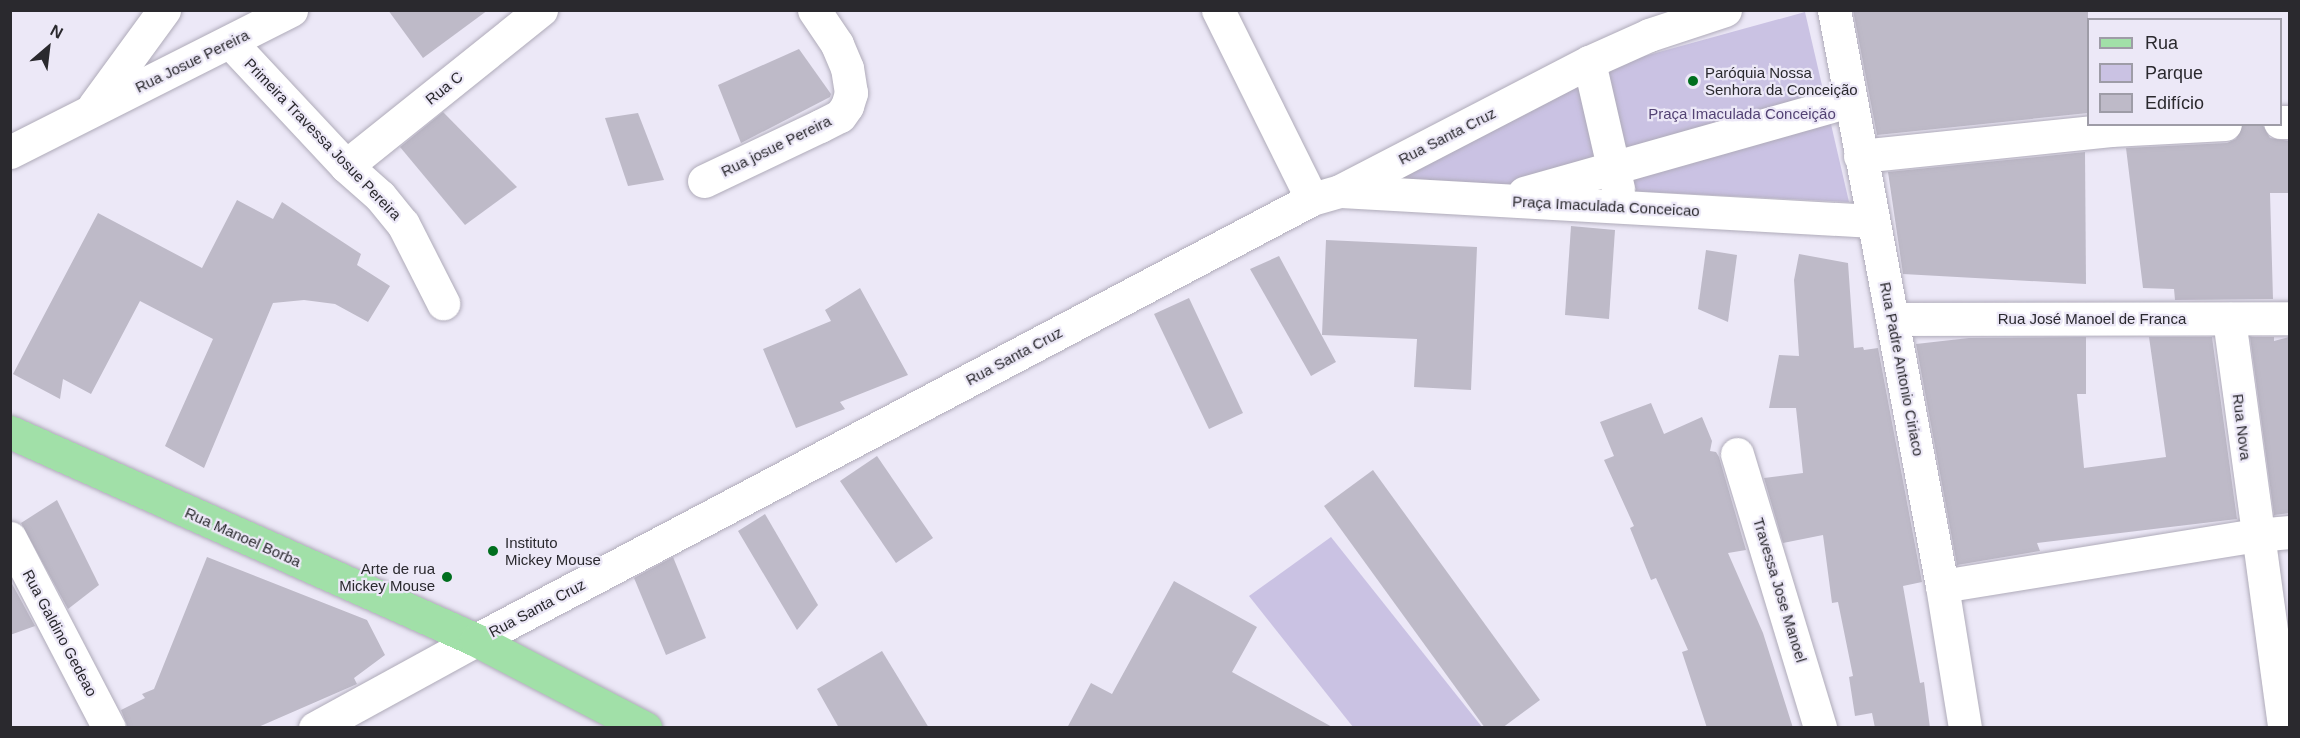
<!DOCTYPE html>
<html>
<head>
<meta charset="utf-8">
<style>
	body { margin:0 }
	#map { position:relative; width:2300px; height:738px; overflow:hidden; background:#ece8f7; font-family:Arial,sans-serif }
	div>[style] { position:absolute }
	.green>* { inset:0; background:#cac2e3 }
	.building>* { inset:0; background:#bebac8 }
	.roads { filter:drop-shadow(0 0 2px #afabb9) drop-shadow(0 0 2px #afabb9) }
	.minor>* { height:33px; margin:-16.5px; padding:0 16.5px; transform-origin:16.5px; border-radius:16.5px; background:#fff }
	.major>* { height:33px; margin:-16.5px; padding:0 16.5px; transform-origin:16.5px; border-radius:16.5px; background:#a1e0a8 }
	.dots>* { width:16px; height:16px; translate:-50% -50%; box-sizing:border-box; border:3px solid #ece8f7; border-radius:50% }
	span { translate:-50% -50%; white-space:nowrap; text-align:center; line-height:1.15; -webkit-text-stroke:4.5px #ece8f7; paint-order:stroke }
	.street-label { font-size:15px; color:#2a292e }
	.poi-label { font-size:15px; color:#2a292e }
	.left { translate:0 -50%; text-align:left }
	.right { translate:-100% -50%; text-align:right }
	.park-label { font-size:15px; color:#534374 }
	.frame { position:absolute; inset:0; border:12px solid #2a292e; pointer-events:none }
	.legend { position:absolute; left:2087px; top:18px; width:195px; height:108px; box-sizing:border-box; background:#ece8f7; border:2px solid #9e9ca7; margin:0; padding:8px 10px; list-style:none; font-size:18px; color:#2a292e }
	.legend li { display:flex; align-items:center; gap:12px; height:30px }
	.legend b { width:30px; border:2px solid #9e9ca7 }
	.north { position:absolute; left:18px; top:18px; width:60px; height:60px; -webkit-text-stroke:4px #ece8f7; paint-order:stroke; rotate:28deg; font-size:16px; font-weight:700; line-height:24px; text-align:center; color:#2a292e }
	.north::after { content:''; display:block; margin:auto; width:21px; height:27px; background:#2a292e; clip-path:polygon(50% 0,100% 100%,50% 72%,0 100%) }
</style>
</head>
<body>
<div id="map">
	<div class="green">
		<div style="clip-path:polygon(1805px 12px,1849px 202px,1390px 179px,1601px 68px)"></div>
		<div style="clip-path:polygon(1331px 537px,1482px 727px,1353px 727px,1249px 596px)"></div>
	</div>
	<div class="building">
		<div style="clip-path:polygon(388px 10px,488px 10px,423px 58px)"></div>
		<div style="clip-path:polygon(1853px 10px,2088px 10px,2088px 113px,1877px 135px)"></div>
		<div style="clip-path:polygon(799px 49px,831px 94px,830px 97px,741px 143px,718px 85px)"></div>
		<div style="clip-path:polygon(443px 112px,517px 187px,465px 225px,400px 147px)"></div>
		<div style="clip-path:polygon(638px 113px,664px 180px,628px 186px,605px 118px)"></div>
		<div style="clip-path:polygon(2243px 124px,2262px 124px,2270px 138px,2289px 141px,2289px 193px,2270px 193px,2273px 299px,2175px 300px,2174px 289px,2143px 288px,2126px 148px,2227px 143px,2236px 139px)"></div>
		<div style="clip-path:polygon(2085px 152px,2086px 284px,1903px 274px,1888px 172px)"></div>
		<div style="clip-path:polygon(237px 200px,273px 219px,282px 202px,361px 254px,357px 265px,390px 286px,368px 322px,335px 304px,304px 300px,273px 303px,204px 468px,165px 446px,213px 339px,140px 301px,91px 394px,63px 379px,60px 399px,13px 374px,98px 213px,202px 268px)"></div>
		<div style="clip-path:polygon(1571px 226px,1615px 230px,1609px 319px,1565px 315px)"></div>
		<div style="clip-path:polygon(1326px 240px,1477px 247px,1471px 390px,1414px 387px,1417px 339px,1322px 335px)"></div>
		<div style="clip-path:polygon(1706px 250px,1737px 255px,1728px 322px,1698px 309px)"></div>
		<div style="clip-path:polygon(1799px 254px,1848px 263px,1854px 348px,1863px 347px,1864px 350px,1878px 348px,1922px 582px,1903px 586px,1920px 683px,1924px 682px,1930px 728px,1875px 728px,1872px 713px,1855px 716px,1849px 677px,1853px 676px,1838px 602px,1832px 603px,1823px 535px,1783px 543px,1764px 478px,1803px 473px,1796px 408px,1769px 408px,1779px 355px,1799px 356px,1794px 280px)"></div>
		<div style="clip-path:polygon(1279px 256px,1336px 362px,1311px 376px,1250px 269px)"></div>
		<div style="clip-path:polygon(860px 288px,908px 375px,840px 402px,845px 409px,796px 428px,763px 349px,831px 321px,825px 310px)"></div>
		<div style="clip-path:polygon(1189px 298px,1243px 413px,1209px 429px,1154px 314px)"></div>
		<div style="clip-path:polygon(2086px 337px,2086px 394px,2077px 394px,2084px 468px,2166px 457px,2149px 337px,2212px 337px,2237px 519px,2037px 543px,2040px 551px,1957px 565px,1916px 344px,1969px 338px)"></div>
		<div style="clip-path:polygon(2250px 337px,2274px 337px,2274px 341px,2289px 337px,2289px 513px,2274px 515px)"></div>
		<div style="clip-path:polygon(1651px 403px,1664px 434px,1702px 417px,1712px 441px,1710px 451px,1716px 452px,1719px 457px,1746px 550px,1728px 553px,1763px 633px,1793px 728px,1707px 728px,1682px 652px,1688px 650px,1656px 578px,1651px 580px,1630px 528px,1634px 526px,1604px 460px,1614px 456px,1600px 422px)"></div>
		<div style="clip-path:polygon(877px 456px,933px 538px,896px 563px,840px 481px)"></div>
		<div style="clip-path:polygon(1373px 470px,1540px 700px,1502px 728px,1485px 728px,1324px 506px)"></div>
		<div style="clip-path:polygon(57px 500px,99px 585px,68px 609px,21px 523px)"></div>
		<div style="clip-path:polygon(765px 514px,818px 605px,797px 630px,738px 531px)"></div>
		<div style="clip-path:polygon(207px 557px,367px 620px,385px 655px,354px 678px,357px 684px,256px 728px,128px 728px,121px 710px,145px 698px,142px 694px,154px 689px)"></div>
		<div style="clip-path:polygon(673px 557px,706px 638px,666px 655px,634px 578px)"></div>
		<div style="clip-path:polygon(10px 580px,35px 626px,10px 635px)"></div>
		<div style="clip-path:polygon(1174px 581px,1257px 627px,1232px 672px,1334px 728px,1067px 728px,1091px 683px,1112px 694px)"></div>
		<div style="clip-path:polygon(882px 651px,929px 728px,839px 728px,817px 689px)"></div>
	</div>
	<div class="roads">
		<div class="minor">
			<div style="left:1218px;top:10px;width:211px;rotate:63.6deg"></div>
			<div style="left:1834px;top:10px;width:586px;rotate:79.38deg"></div>
			<div style="left:1942px;top:586px;width:144px;rotate:80.8deg"></div>
			<div style="left:231px;top:43px;width:168px;rotate:46.9deg"></div>
			<div style="left:346px;top:166px;width:45px;rotate:41.4deg"></div>
			<div style="left:380px;top:196px;width:36px;rotate:51deg"></div>
			<div style="left:403px;top:224px;width:89px;rotate:63.1deg"></div>
			<div style="left:1589px;top:62px;width:130px;rotate:77.1deg"></div>
			<div style="left:94px;top:106px;width:119px;rotate:-53.9deg"></div>
			<div style="left:2280px;top:122px;width:10px"></div>
			<div style="left:10px;top:152px;width:315px;rotate:-26.8deg"></div>
			<div style="left:1860px;top:156px;width:252px;rotate:-5.9deg"></div>
			<div style="left:2111px;top:130px;width:114px;rotate:-3deg"></div>
			<div style="left:346px;top:166px;width:250px;rotate:-38.7deg"></div>
			<div style="left:704px;top:181px;width:128px;rotate:-25.4deg"></div>
			<div style="left:820px;top:126px;width:22px;rotate:-27deg"></div>
			<div style="left:840px;top:116px;width:12px;rotate:-55deg"></div>
			<div style="left:847px;top:106px;width:14px;rotate:-73deg"></div>
			<div style="left:851px;top:93px;width:25px;rotate:-99deg"></div>
			<div style="left:847px;top:68px;width:26px;rotate:-113deg"></div>
			<div style="left:837px;top:44px;width:41px;rotate:-124.1deg"></div>
			<div style="left:1341px;top:191px;width:533px;rotate:3.23deg"></div>
			<div style="left:1524px;top:193px;width:339px;rotate:-15.8deg"></div>
			<div style="left:1894px;top:319px;width:396px;rotate:-0.1deg"></div>
			<div style="left:2229px;top:319px;width:413px;rotate:82.3deg"></div>
			<div style="left:1737px;top:454px;width:286px;rotate:73.1deg"></div>
			<div style="left:10px;top:538px;width:214px;rotate:62.5deg"></div>
			<div style="left:1942px;top:586px;width:318px;rotate:-9.2deg"></div>
			<div style="left:2256px;top:535px;width:34px;rotate:-5deg"></div>
			<div style="left:315px;top:728px;width:183px;rotate:-28.7deg"></div>
			<div style="left:476px;top:640px;width:945px;rotate:-27.81deg"></div>
			<div style="left:1312px;top:199px;width:29px;rotate:-16deg"></div>
			<div style="left:1340px;top:191px;width:280px;rotate:-27.4deg"></div>
			<div style="left:1589px;top:62px;width:66px;rotate:-24.2deg"></div>
			<div style="left:1649px;top:35px;width:80px;rotate:-18.2deg"></div>
		</div>
		<div class="major">
			<div style="left:10px;top:432px;width:510px;rotate:24.05deg"></div>
			<div style="left:476px;top:640px;width:191px;rotate:27.5deg"></div>
		</div>
	</div>
	<div class="dots">
		<div style="left:1693px;top:81px;background:#006e1e"></div>
		<div style="left:493px;top:551px;background:#006e1e"></div>
		<div style="left:447px;top:577px;background:#006e1e"></div>
	</div>
	<div class="street-label">
		<span style="left:192px;top:61px;rotate:-26deg">Rua Josue Pereira</span>
		<span style="left:444px;top:88px;rotate:-39deg">Rua C</span>
		<span style="left:1447px;top:136px;rotate:-27deg">Rua Santa Cruz</span>
		<span style="left:323px;top:139px;rotate:46deg">Primeira Travessa Josue Pereira</span>
		<span style="left:776px;top:146px;rotate:-26deg">Rua josue Pereira</span>
		<span style="left:1606px;top:206px;rotate:3deg">Praça Imaculada Conceicao</span>
		<span style="left:2092px;top:319px">Rua José Manoel de Franca</span>
		<span style="left:1014px;top:356px;rotate:-28deg">Rua Santa Cruz</span>
		<span style="left:1902px;top:369px;rotate:79deg">Rua Padre Antonio Ciriaco</span>
		<span style="left:2242px;top:427px;rotate:83deg">Rua Nova</span>
		<span style="left:243px;top:537px;rotate:24deg">Rua Manoel Borba</span>
		<span style="left:1780px;top:590px;rotate:73deg">Travessa Jose Manoel</span>
		<span style="left:537px;top:608px;rotate:-28deg">Rua Santa Cruz</span>
		<span style="left:60px;top:633px;rotate:62deg">Rua Galdino Gedeao</span>
	</div>
	<div class="poi-label">
		<span class="left" style="left:1705px;top:81px">Paróquia Nossa<br>Senhora da Conceição</span>
		<span class="left" style="left:505px;top:551px">Instituto<br>Mickey Mouse</span>
		<span class="right" style="left:435px;top:577px">Arte de rua<br>Mickey Mouse</span>
	</div>
	<div class="park-label">
		<span style="left:1742px;top:114px">Praça Imaculada Conceição</span>
	</div>
	<div class="frame"></div>
	<ul class="legend">
	<li><b style="height:8px;background:#a1e0a8"></b>Rua</li>
	<li><b style="height:16px;background:#cac2e3"></b>Parque</li>
	<li><b style="height:16px;background:#bebac8"></b>Edifício</li>
	</ul>
	<div class="north">N</div>
</div>
</body>
</html>
